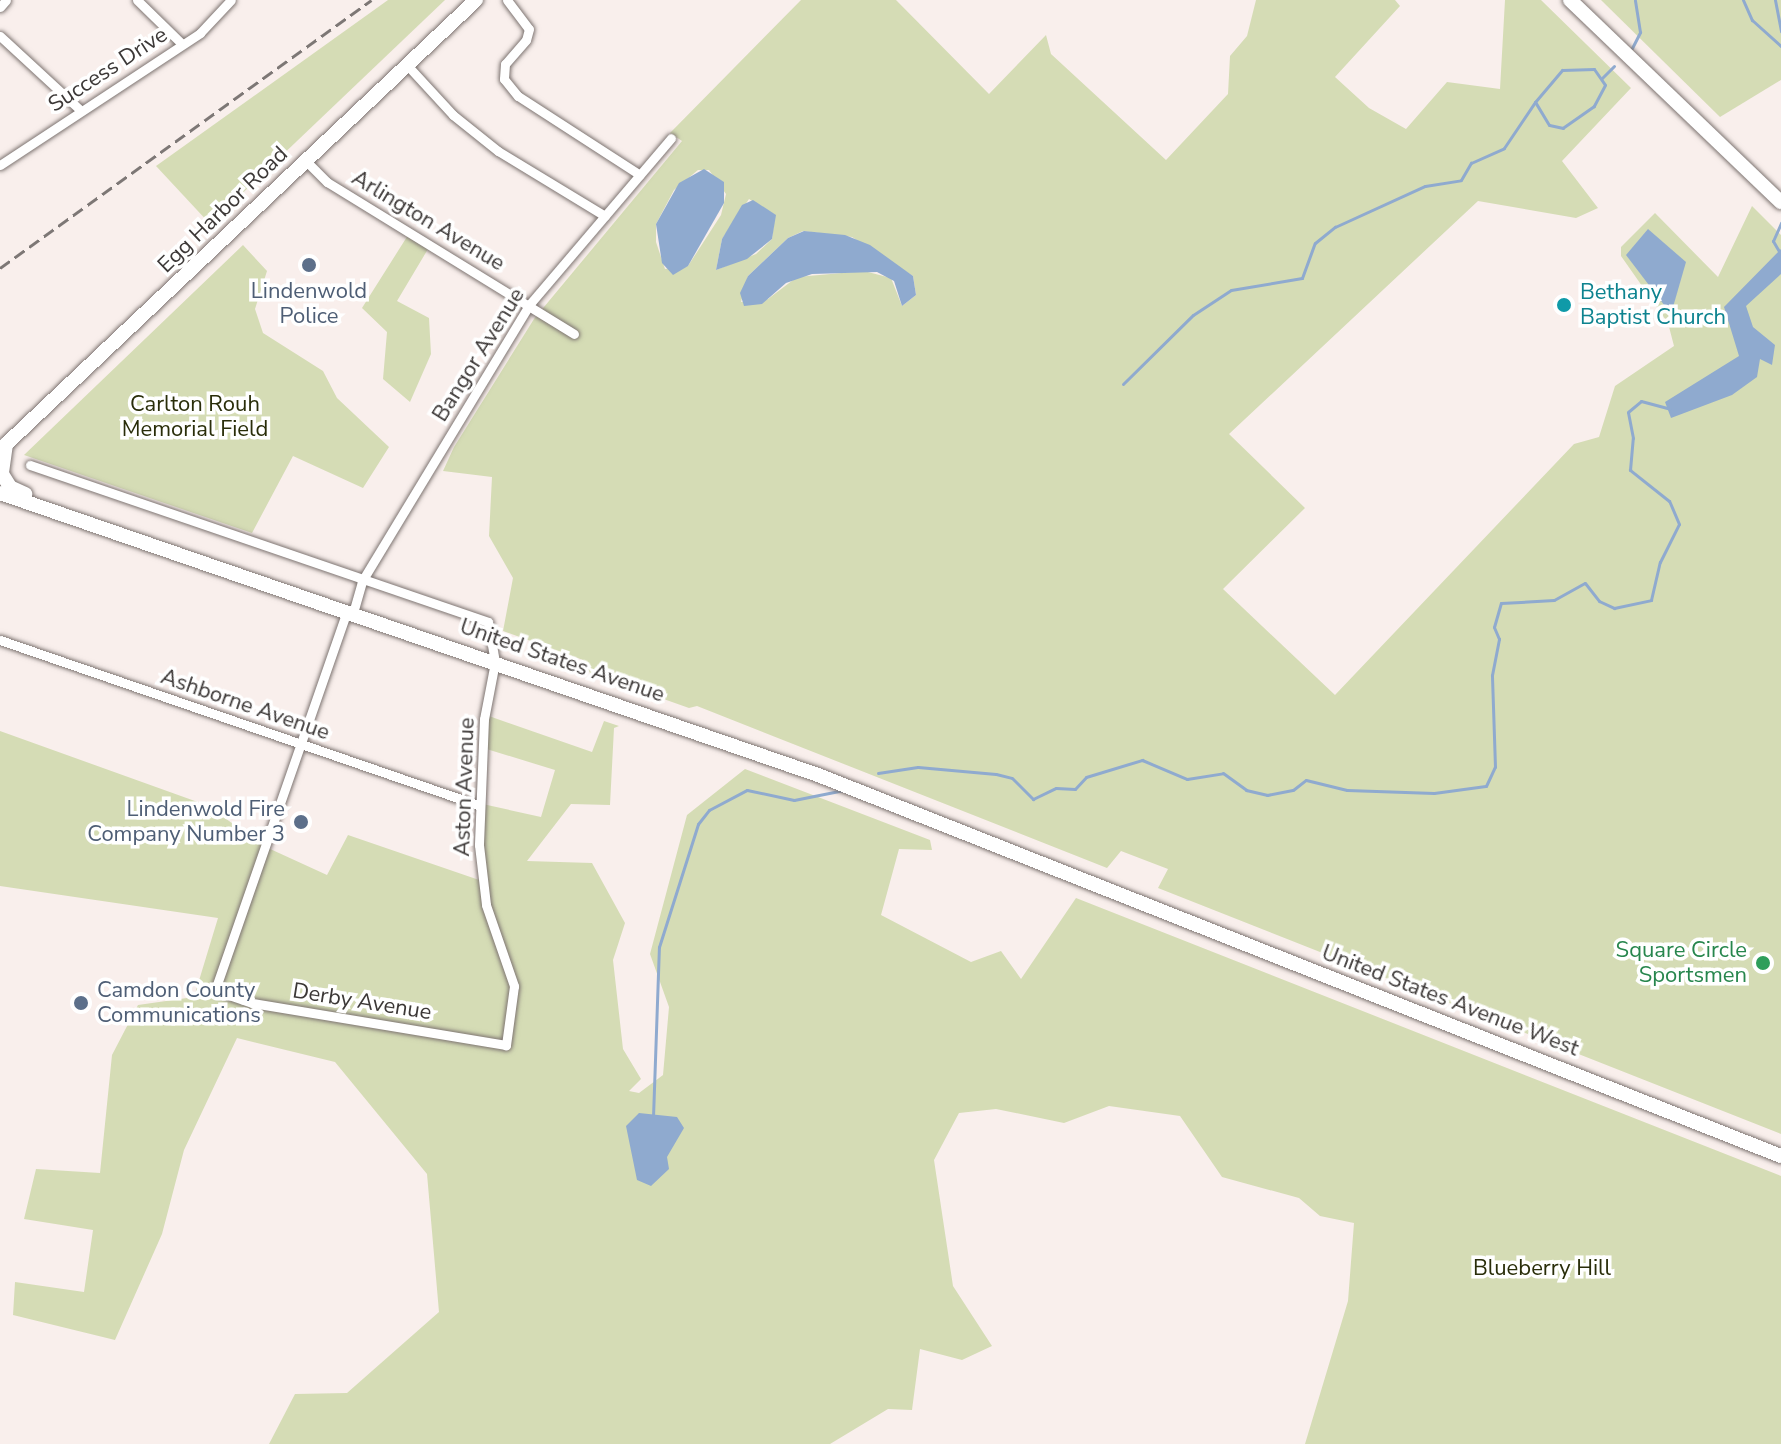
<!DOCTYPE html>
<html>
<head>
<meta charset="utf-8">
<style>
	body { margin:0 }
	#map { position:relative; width:1781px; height:1444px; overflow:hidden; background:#f9efec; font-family:"Nunito Sans",sans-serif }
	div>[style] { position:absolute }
	.green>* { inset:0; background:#d5dcb5 }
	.water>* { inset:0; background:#8faacf }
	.stream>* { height:3px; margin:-1.5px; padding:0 1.5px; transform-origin:1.5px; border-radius:1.5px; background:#8faacf }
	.roads { filter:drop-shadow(0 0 2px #7d7471) drop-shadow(0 0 2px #7d7471) }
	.street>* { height:9px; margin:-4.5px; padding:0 4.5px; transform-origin:4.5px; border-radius:4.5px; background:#fff }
	.secondary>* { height:14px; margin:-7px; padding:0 7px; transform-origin:7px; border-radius:7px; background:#fff }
	.rail>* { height:3px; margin-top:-1.5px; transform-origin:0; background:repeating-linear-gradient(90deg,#7d7775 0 12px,transparent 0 18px) }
	.dots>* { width:22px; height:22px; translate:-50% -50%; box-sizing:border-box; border:4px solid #fff; border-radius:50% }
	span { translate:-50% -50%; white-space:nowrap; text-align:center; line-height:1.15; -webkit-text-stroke:7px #fff; paint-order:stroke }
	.street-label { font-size:22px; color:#3c3837 }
	.service-label { font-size:22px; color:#4e5e75 }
	.right { translate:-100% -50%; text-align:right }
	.left { translate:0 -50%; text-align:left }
	.culture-label { font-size:22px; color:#0d838f }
	.park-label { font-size:22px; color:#292d09 }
	.leisure-label { font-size:22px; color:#27864d }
</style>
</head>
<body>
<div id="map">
	<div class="green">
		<div style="clip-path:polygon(388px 0,445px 0,210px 224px,156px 166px)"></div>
		<div style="clip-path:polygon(evenodd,801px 0,896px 0,989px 94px,1046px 35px,1051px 54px,1166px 160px,1228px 94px,1230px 56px,1247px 36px,1256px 0,1395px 0,1400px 6px,1335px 77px,1369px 108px,1406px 129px,1447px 82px,1500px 89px,1505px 0,1541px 0,1631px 88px,1562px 161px,1598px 208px,1576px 218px,1478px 201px,1229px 434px,1305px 508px,1223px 589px,1335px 695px,1574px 444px,1599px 437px,1615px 386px,1674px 346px,1668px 323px,1621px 256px,1621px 247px,1655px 213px,1718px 277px,1752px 206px,1781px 235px,1781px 1134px,1158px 888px,1168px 869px,1121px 851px,1107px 868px,697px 706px,689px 708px,590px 673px,583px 660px,503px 631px,513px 578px,489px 536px,492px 477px,443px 471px,454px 447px,534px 319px,682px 141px,670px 133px,801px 0,698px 170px,709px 170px,726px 194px,721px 215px,688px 266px,665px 269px,656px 242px,656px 224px,674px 190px,698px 170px,801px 0,749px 199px,775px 215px,772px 239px,756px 254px,716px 270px,722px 239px,749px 199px,801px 0,803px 231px,852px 237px,913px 276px,916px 295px,902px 306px,891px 278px,864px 271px,797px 277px,768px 299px,741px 302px,748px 276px,788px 238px,803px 231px)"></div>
		<div style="clip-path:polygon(1601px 0,1781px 0,1781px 80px,1720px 117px)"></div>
		<div style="clip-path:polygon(410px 232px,431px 244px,397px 301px,429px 318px,431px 354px,410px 402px,383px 379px,387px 332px,362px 308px)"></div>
		<div style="clip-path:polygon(243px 245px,267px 271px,255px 309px,263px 333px,323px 371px,337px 398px,389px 447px,363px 488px,293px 456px,252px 533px,24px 455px)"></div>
		<div style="clip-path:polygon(486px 715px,592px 752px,604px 721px,619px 726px,614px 728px,610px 805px,571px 804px,527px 861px,592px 863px,625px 923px,613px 960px,623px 1049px,641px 1079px,629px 1091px,639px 1093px,663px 1075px,669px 1007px,650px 954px,687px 815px,745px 769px,930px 840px,932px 850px,899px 849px,881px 915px,971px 962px,1001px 951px,1021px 979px,1076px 898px,1781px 1176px,1781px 1444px,1305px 1444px,1348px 1301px,1354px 1223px,1320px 1216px,1299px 1198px,1222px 1177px,1180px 1116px,1109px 1106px,1064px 1123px,996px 1109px,959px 1113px,934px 1160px,953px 1286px,992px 1346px,962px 1360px,920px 1349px,912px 1410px,888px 1409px,830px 1444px,269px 1444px,295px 1394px,347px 1393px,439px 1312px,427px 1174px,335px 1062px,237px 1038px,184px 1150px,162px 1234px,115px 1340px,13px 1315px,15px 1282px,84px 1292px,93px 1230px,24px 1219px,36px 1169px,100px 1173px,112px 1055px,138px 1005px,194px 997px,218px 918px,0 886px,0 731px,206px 805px,268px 848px,327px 875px,348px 835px,482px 881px,478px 803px,541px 817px,555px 770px,480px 747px)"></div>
	</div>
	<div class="water">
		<div style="clip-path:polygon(704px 169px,724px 182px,724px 203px,688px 266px,673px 275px,662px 263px,656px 224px,679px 183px)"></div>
		<div style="clip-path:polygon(753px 200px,776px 215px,772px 239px,747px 259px,716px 270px,722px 239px,742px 205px)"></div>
		<div style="clip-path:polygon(1648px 229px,1686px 262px,1671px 314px,1626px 255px)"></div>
		<div style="clip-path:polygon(804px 231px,845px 235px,870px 245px,913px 276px,916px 295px,902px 306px,894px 281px,877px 272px,812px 274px,786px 283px,762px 304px,744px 306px,740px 293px,748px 276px,788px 238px)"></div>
		<div style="clip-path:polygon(1781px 249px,1781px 274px,1746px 306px,1753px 327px,1775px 345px,1772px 365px,1760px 359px,1757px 377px,1732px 395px,1671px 418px,1665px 402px,1739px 356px,1724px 307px)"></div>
		<div style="clip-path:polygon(639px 1113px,677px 1117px,684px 1128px,667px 1157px,669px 1169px,651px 1186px,637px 1180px,626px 1126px)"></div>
	</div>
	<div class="stream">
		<div style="left:1743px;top:0;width:22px;rotate:66deg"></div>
		<div style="left:1752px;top:20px;width:39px;rotate:42deg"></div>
		<div style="left:1775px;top:0;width:32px;rotate:79deg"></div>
		<div style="left:1632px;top:48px;width:18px;rotate:-63deg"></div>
		<div style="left:1640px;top:32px;width:32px;rotate:-99deg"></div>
		<div style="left:1602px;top:78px;width:17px;rotate:-45deg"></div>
		<div style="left:1780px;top:253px;width:14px;rotate:-120deg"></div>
		<div style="left:1773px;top:241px;width:20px;rotate:-66deg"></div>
		<div style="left:1123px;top:384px;width:98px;rotate:-44.6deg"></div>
		<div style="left:1193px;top:315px;width:45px;rotate:-33.3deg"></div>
		<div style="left:1231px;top:290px;width:72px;rotate:-9.6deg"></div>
		<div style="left:1302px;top:278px;width:37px;rotate:-70deg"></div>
		<div style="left:1315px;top:243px;width:26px;rotate:-39deg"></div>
		<div style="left:1335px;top:227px;width:99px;rotate:-24.5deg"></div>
		<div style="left:1425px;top:186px;width:36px;rotate:-9deg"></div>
		<div style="left:1461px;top:180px;width:20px;rotate:-60deg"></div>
		<div style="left:1471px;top:163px;width:36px;rotate:-24deg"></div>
		<div style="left:1504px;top:148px;width:55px;rotate:-56deg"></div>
		<div style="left:1535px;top:102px;width:42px;rotate:-49.8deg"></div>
		<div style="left:1562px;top:70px;width:32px;rotate:-2deg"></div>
		<div style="left:1594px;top:69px;width:19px;rotate:55deg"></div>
		<div style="left:1605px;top:85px;width:24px;rotate:118deg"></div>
		<div style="left:1594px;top:106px;width:38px;rotate:145deg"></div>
		<div style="left:1563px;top:128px;width:14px;rotate:-168deg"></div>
		<div style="left:1549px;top:125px;width:27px;rotate:-121deg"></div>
		<div style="left:878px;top:773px;width:40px;rotate:-8.5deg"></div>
		<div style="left:918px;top:767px;width:78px;rotate:5.1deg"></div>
		<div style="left:996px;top:774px;width:16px;rotate:14deg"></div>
		<div style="left:1012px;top:778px;width:30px;rotate:45deg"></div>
		<div style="left:1033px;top:799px;width:25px;rotate:-26deg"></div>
		<div style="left:1056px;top:788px;width:19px;rotate:3deg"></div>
		<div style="left:1075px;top:789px;width:16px;rotate:-47deg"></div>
		<div style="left:1086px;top:777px;width:59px;rotate:-16.9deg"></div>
		<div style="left:1142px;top:760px;width:49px;rotate:22.9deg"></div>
		<div style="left:1187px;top:779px;width:36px;rotate:-9deg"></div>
		<div style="left:1223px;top:773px;width:29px;rotate:36deg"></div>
		<div style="left:1246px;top:790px;width:22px;rotate:13deg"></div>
		<div style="left:1267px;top:795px;width:26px;rotate:-11deg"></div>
		<div style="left:1293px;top:790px;width:16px;rotate:-38deg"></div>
		<div style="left:1306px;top:780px;width:42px;rotate:13.7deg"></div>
		<div style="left:1347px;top:790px;width:87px;rotate:2deg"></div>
		<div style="left:1434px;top:793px;width:52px;rotate:-7.7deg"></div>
		<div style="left:1486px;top:786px;width:21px;rotate:-65deg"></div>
		<div style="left:1495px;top:767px;width:92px;rotate:-91.9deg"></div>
		<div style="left:1492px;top:675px;width:37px;rotate:-79deg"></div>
		<div style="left:1499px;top:639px;width:13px;rotate:-113deg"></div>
		<div style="left:1494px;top:627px;width:25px;rotate:-74deg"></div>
		<div style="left:1501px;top:603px;width:53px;rotate:-3.2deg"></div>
		<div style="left:1554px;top:600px;width:35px;rotate:-29deg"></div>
		<div style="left:1585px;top:583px;width:23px;rotate:52deg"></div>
		<div style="left:1599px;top:601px;width:17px;rotate:25deg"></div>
		<div style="left:1614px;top:608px;width:38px;rotate:-12deg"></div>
		<div style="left:1651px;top:600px;width:39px;rotate:-77deg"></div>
		<div style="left:1660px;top:562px;width:42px;rotate:-63.4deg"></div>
		<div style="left:1679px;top:524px;width:25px;rotate:-113deg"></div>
		<div style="left:1669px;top:501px;width:50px;rotate:-141.5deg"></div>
		<div style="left:1630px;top:470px;width:32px;rotate:-85deg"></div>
		<div style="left:1633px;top:438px;width:26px;rotate:-101deg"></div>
		<div style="left:1628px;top:412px;width:17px;rotate:-40deg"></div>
		<div style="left:1641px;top:401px;width:30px;rotate:15deg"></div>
		<div style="left:653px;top:1117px;width:170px;rotate:-88deg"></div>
		<div style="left:659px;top:947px;width:129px;rotate:-72.4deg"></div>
		<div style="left:698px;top:824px;width:18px;rotate:-52deg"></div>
		<div style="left:709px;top:810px;width:43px;rotate:-27.8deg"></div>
		<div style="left:747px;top:790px;width:48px;rotate:12deg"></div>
		<div style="left:794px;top:800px;width:51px;rotate:-11.3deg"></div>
	</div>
	<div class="roads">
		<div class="street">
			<div style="left:137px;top:0;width:63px;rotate:44.4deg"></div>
			<div style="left:507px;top:0;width:36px;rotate:53deg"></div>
			<div style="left:529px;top:29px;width:11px;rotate:105deg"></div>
			<div style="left:526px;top:40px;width:32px;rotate:131deg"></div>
			<div style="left:505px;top:64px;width:15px;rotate:94deg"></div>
			<div style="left:504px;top:79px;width:22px;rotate:51deg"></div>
			<div style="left:518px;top:96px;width:145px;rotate:32.9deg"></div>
			<div style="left:0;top:7px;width:9px;rotate:-49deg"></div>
			<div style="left:0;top:36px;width:108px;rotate:42.7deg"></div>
			<div style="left:407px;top:65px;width:68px;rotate:47.4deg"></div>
			<div style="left:453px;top:115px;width:58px;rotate:38.7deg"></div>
			<div style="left:498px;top:151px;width:125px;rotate:31.3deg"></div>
			<div style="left:306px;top:161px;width:30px;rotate:45deg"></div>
			<div style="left:327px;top:182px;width:290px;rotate:31.6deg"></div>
			<div style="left:0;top:165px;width:240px;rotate:-33.4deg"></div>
			<div style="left:200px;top:33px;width:45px;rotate:-46.8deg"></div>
			<div style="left:30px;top:465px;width:484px;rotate:18.9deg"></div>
			<div style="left:488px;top:622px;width:41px;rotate:80.1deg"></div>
			<div style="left:495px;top:662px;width:58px;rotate:100.9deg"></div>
			<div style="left:484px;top:719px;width:126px;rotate:92.3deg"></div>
			<div style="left:479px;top:845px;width:60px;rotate:83.3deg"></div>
			<div style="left:486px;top:905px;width:86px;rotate:70.9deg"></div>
			<div style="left:514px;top:986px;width:60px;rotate:97.7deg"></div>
			<div style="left:506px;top:1045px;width:257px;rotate:-170.6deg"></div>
			<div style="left:252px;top:1003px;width:39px;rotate:-161deg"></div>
			<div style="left:215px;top:990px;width:401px;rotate:-70.8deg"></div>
			<div style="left:353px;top:613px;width:33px;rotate:-74deg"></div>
			<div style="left:362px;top:581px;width:323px;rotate:-58.8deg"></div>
			<div style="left:529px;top:305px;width:219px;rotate:-49.6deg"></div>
			<div style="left:0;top:640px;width:506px;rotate:19.04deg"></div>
		</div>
		<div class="secondary">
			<div style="left:1570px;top:0;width:292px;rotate:43.8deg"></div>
			<div style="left:6px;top:444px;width:30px;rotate:98deg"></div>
			<div style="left:2px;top:474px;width:15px;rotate:58deg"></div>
			<div style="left:10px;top:487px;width:17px;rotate:25deg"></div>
			<div style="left:0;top:450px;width:655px;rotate:-43.39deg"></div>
			<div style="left:0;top:493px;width:865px;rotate:19.02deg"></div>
			<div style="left:818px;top:775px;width:1036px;rotate:21.59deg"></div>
		</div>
	</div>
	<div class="rail">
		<div style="left:0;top:268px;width:458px;rotate:-35.8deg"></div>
	</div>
	<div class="dots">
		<div style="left:309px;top:265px;background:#5c6f8a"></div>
		<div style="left:1564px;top:305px;background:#0f9aa8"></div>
		<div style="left:301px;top:822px;background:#5c6f8a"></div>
		<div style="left:1763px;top:963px;background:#2e9e5b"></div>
		<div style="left:81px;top:1003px;background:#5c6f8a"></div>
	</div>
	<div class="street-label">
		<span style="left:108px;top:70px;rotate:-33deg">Success Drive</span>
		<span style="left:223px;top:210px;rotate:-44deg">Egg Harbor Road</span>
		<span style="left:428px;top:221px;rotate:31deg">Arlington Avenue</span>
		<span style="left:479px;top:355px;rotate:-58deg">Bangor Avenue</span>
		<span style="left:562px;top:661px;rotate:19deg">United States Avenue</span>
		<span style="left:245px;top:705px;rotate:19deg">Ashborne Avenue</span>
		<span style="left:465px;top:787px;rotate:-88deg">Aston Avenue</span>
		<span style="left:1450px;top:1001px;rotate:21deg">United States Avenue West</span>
		<span style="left:362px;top:1002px;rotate:9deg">Derby Avenue</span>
	</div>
	<div class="service-label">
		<span style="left:309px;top:304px">Lindenwold<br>Police</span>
		<span class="right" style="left:285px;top:822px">Lindenwold Fire<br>Company Number 3</span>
		<span class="left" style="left:97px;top:1003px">Camdon County<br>Communications</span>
	</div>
	<div class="culture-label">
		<span class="left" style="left:1580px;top:305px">Bethany<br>Baptist Church</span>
	</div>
	<div class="park-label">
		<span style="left:195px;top:417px">Carlton Rouh<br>Memorial Field</span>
		<span style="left:1542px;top:1269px">Blueberry Hill</span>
	</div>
	<div class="leisure-label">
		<span class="right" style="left:1747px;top:963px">Square Circle<br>Sportsmen</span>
	</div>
</div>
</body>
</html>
